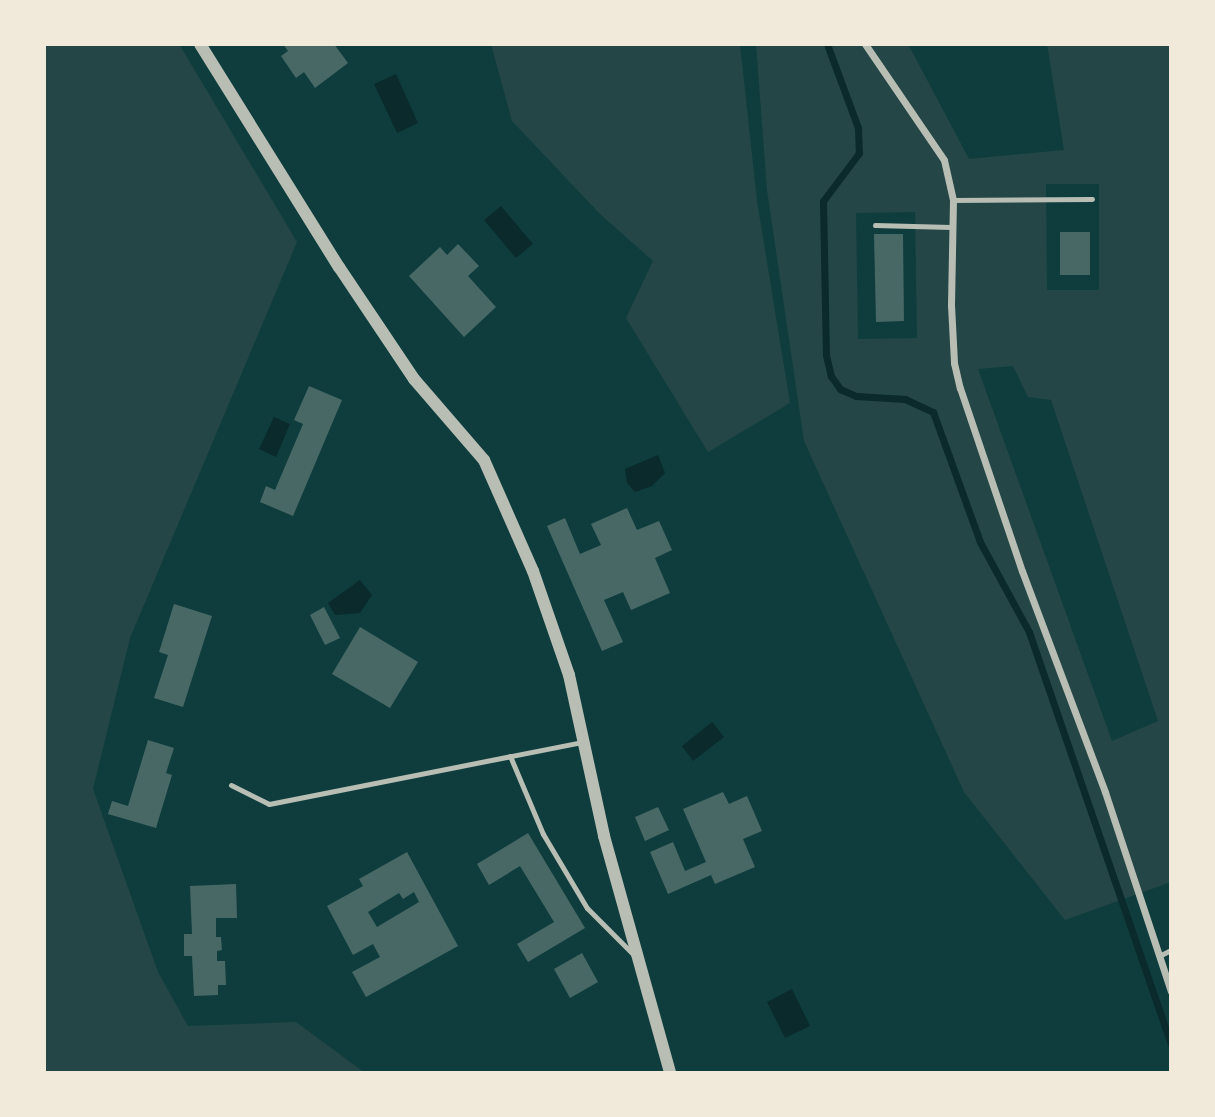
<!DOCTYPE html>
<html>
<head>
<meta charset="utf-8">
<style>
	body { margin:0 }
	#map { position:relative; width:1215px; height:1117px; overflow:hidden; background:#0f3d3e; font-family:Lora,serif }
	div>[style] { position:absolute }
	.green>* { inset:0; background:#244646 }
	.water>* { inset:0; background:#0a2a2b }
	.stream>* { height:7px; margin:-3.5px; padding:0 3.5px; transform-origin:3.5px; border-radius:3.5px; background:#0a2a2b }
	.building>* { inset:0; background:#486865 }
	.service>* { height:5px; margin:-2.5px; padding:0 2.5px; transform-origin:2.5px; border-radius:2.5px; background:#b8beb3 }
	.minor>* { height:7px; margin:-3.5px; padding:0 3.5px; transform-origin:3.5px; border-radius:3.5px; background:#b8beb3 }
	.tertiary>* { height:12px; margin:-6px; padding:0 6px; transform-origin:6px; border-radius:6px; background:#b8beb3 }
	span { translate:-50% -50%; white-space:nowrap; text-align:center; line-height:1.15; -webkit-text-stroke:7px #f1e9da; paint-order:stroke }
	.frame { position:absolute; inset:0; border:46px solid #f1e9da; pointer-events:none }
</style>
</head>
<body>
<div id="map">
	<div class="green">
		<div style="clip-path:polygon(44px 44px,179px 44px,297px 242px,130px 638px,93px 789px,158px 972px,188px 1026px,296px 1022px,365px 1073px,44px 1073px)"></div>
		<div style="clip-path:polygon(491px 44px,740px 44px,757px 201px,790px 403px,708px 452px,626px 318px,653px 261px,600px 214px,512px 121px)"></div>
		<div style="clip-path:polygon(evenodd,756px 44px,908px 44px,969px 159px,1064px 150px,1047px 44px,1171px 44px,1171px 882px,1065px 920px,964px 792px,804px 441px,767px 190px,756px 44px,1046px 184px,1099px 184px,1099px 290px,1047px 290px,1046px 184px,756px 44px,915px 212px,917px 338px,858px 339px,856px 213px,915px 212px,756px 44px,1013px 366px,1028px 397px,1051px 400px,1158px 721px,1112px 741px,978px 369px,1013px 366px)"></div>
	</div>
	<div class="water">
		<div style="clip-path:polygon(396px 74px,418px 123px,397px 133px,374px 84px)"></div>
		<div style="clip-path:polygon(501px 206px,533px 244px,516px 258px,484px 220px)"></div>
		<div style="clip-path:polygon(274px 417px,290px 424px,276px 457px,259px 449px)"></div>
		<div style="clip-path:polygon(658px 455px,665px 473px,652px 486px,635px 492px,627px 483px,625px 469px)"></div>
		<div style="clip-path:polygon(360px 580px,372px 595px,360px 613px,335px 615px,328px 603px)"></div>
		<div style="clip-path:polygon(712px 722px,724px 737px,693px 761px,682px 746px)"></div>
		<div style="clip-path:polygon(792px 989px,810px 1026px,785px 1038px,767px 1002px)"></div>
	</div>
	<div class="stream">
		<div style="left:827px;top:44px;width:90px;rotate:69.7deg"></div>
		<div style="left:858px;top:128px;width:25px;rotate:88deg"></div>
		<div style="left:859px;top:153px;width:60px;rotate:126.9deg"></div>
		<div style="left:823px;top:201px;width:154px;rotate:88.9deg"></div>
		<div style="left:826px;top:355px;width:22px;rotate:77deg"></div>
		<div style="left:831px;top:376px;width:16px;rotate:55deg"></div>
		<div style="left:840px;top:389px;width:17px;rotate:24deg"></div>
		<div style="left:856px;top:396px;width:49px;rotate:3.5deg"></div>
		<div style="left:905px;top:399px;width:31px;rotate:25deg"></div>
		<div style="left:933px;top:412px;width:138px;rotate:70.1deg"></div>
		<div style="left:980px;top:542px;width:102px;rotate:61.4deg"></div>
		<div style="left:1029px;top:632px;width:437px;rotate:71deg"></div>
	</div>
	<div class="building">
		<div style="clip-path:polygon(283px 44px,334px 44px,348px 63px,315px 88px,304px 72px,296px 78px,281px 56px,288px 51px)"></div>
		<div style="clip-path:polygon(1060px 232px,1090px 232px,1090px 275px,1060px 275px)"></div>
		<div style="clip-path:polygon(874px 234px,903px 234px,904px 321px,876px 322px)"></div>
		<div style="clip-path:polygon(458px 244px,479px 266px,468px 276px,496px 307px,464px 337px,409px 276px,440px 247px,447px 255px)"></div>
		<div style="clip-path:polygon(309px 386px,342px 400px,293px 516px,260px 502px,266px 486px,275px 490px,303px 424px,294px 420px)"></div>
		<div style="clip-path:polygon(627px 508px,637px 530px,659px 521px,672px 550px,655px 558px,670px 593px,631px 610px,623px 592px,604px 600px,623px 642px,602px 651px,547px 526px,565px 518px,580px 554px,601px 545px,591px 524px)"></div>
		<div style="clip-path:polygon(174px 604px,212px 616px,183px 707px,154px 698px,168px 655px,159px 652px)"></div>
		<div style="clip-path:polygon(324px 607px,340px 638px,325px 645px,310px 615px)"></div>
		<div style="clip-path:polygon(360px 627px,418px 662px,390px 708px,332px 674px)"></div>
		<div style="clip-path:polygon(148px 740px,174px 748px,166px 773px,172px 775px,156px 828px,108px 814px,112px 801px,128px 806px)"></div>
		<div style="clip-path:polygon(723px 792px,729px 804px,747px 796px,762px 831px,743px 839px,755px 867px,715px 884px,711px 875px,668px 894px,650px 852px,673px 842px,685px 871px,706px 862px,683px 809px)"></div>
		<div style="clip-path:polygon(658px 807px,669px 830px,645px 841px,635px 817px)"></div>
		<div style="clip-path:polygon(528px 833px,585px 928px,528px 962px,517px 944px,554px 922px,520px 866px,489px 885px,477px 864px)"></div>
		<div style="clip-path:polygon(evenodd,407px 852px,458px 946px,366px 997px,352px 972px,380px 957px,373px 944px,353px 955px,327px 906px,363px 886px,359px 879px,407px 852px,414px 892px,419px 902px,377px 927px,368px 912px,399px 893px,403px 899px,414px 892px)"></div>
		<div style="clip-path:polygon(236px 884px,237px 918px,216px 918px,216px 937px,221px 937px,222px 950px,217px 951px,217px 961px,225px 961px,226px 985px,218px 985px,218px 995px,194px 996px,192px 956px,184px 956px,184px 934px,192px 934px,190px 886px)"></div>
		<div style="clip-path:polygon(582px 953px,598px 982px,570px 998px,554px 969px)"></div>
	</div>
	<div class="service">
		<div style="left:953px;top:200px;width:139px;rotate:-0.4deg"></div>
		<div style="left:875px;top:225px;width:76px;rotate:1.5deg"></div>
		<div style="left:510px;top:756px;width:85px;rotate:67.1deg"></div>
		<div style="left:543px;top:834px;width:86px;rotate:59.3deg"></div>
		<div style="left:587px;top:908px;width:66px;rotate:45deg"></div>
		<div style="left:231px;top:785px;width:42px;rotate:26.6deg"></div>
		<div style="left:269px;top:804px;width:320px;rotate:-11.2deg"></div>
		<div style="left:1161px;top:955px;width:11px;rotate:-27deg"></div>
	</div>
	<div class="minor">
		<div style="left:865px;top:44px;width:140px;rotate:55.7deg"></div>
		<div style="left:944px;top:160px;width:41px;rotate:77.3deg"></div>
		<div style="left:953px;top:200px;width:105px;rotate:91.1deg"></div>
		<div style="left:951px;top:305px;width:58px;rotate:87deg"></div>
		<div style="left:954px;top:363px;width:26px;rotate:77deg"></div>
		<div style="left:960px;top:388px;width:193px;rotate:71.3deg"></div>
		<div style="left:1022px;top:571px;width:236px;rotate:69.4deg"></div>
		<div style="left:1105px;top:792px;width:210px;rotate:71.7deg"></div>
	</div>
	<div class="tertiary">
		<div style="left:200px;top:44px;width:263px;rotate:58.1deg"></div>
		<div style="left:339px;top:267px;width:135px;rotate:56.2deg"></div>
		<div style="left:414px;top:379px;width:107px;rotate:49.2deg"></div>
		<div style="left:484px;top:460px;width:121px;rotate:66.2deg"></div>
		<div style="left:533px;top:571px;width:110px;rotate:70.9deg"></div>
		<div style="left:569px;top:675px;width:165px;rotate:77.7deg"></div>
		<div style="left:604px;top:836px;width:246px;rotate:74.4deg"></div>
	</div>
	<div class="frame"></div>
</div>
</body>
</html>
